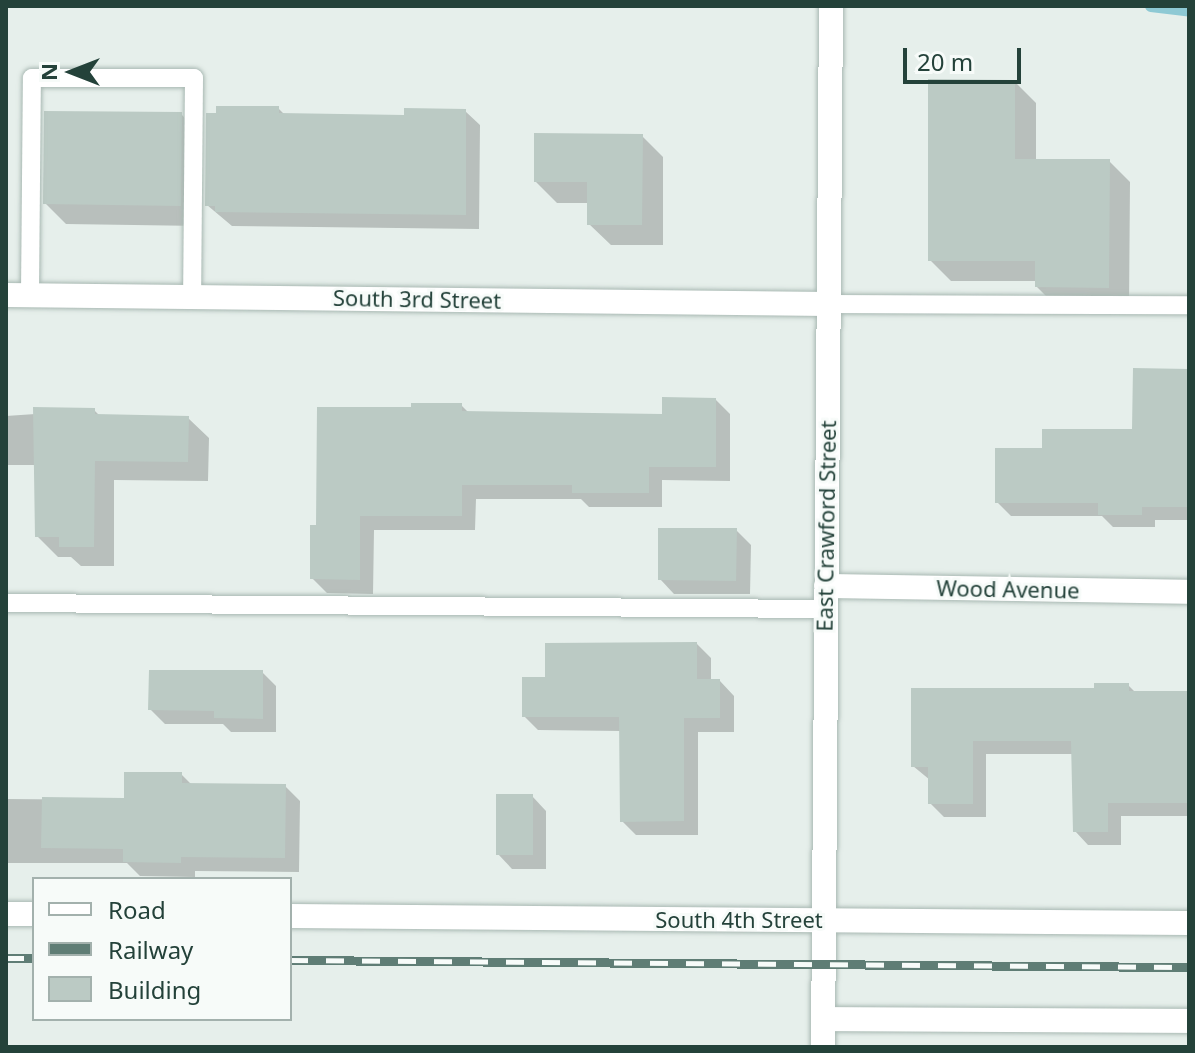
<!DOCTYPE html>
<html>
<head>
<meta charset="utf-8">
<style>
	body { margin:0 }
	#map { position:relative; width:1195px; height:1053px; overflow:hidden; background:#e6efeb; font-family:"Noto Sans",sans-serif }
	div>[style] { position:absolute }
	.shadow>* { inset:0; background:#0003 }
	.stream>* { height:12px; margin:-6px; padding:0 6px; transform-origin:6px; border-radius:6px; background:#8ec9d4 }
	.building>* { inset:0; background:#bbcac4 }
	.roads { filter:drop-shadow(0 0 2px #a8b8b2) drop-shadow(0 0 2px #a8b8b2) }
	.lane>* { height:18px; margin:-9px; padding:0 9px; transform-origin:9px; border-radius:9px; background:#fff }
	.street>* { height:24px; margin:-12px; padding:0 12px; transform-origin:12px; border-radius:12px; background:#fff }
	.secondary>* { height:24px; margin:-12px; padding:0 12px; transform-origin:12px; border-radius:12px; background:#fff }
	.rail>* { height:9px; margin-top:-4.5px; transform-origin:0; background:repeating-linear-gradient(90deg,#f7fbf9 0 18px,#5f7d75 0 36px); box-sizing:border-box; border-block:2px solid #5f7d75 }
	span { translate:-50% -50%; white-space:nowrap; text-align:center; line-height:1.15; -webkit-text-stroke:6px #f7fbf9; paint-order:stroke }
	.street-label { font-size:22px; color:#24423a }
	.frame { position:absolute; inset:0; border:8px solid #24423a; pointer-events:none }
	.legend { position:absolute; left:32px; top:877px; width:260px; height:144px; box-sizing:border-box; background:#f7fbf9; border:2px solid #a3b1ad; margin:0; padding:10px 14px; list-style:none; font-size:24px; color:#24423a }
	.legend li { display:flex; align-items:center; gap:16px; height:40px }
	.legend b { width:40px; border:2px solid #a3b1ad }
	.north { position:absolute; left:32px; top:32px; width:80px; height:80px; -webkit-text-stroke:6px #f7fbf9; paint-order:stroke; rotate:270deg; font-size:22px; font-weight:700; line-height:32px; text-align:center; color:#24423a }
	.north::after { content:''; display:block; margin:auto; width:28px; height:36px; background:#24423a; clip-path:polygon(50% 0,100% 100%,50% 72%,0 100%) }
	.scale { position:absolute; left:903px; top:48px; width:118px; height:36px; box-sizing:border-box; border:4px solid #24423a; border-top:0; padding-left:10px; font-size:24px; line-height:28px; white-space:nowrap; color:#24423a; -webkit-text-stroke:6px #f7fbf9; paint-order:stroke }
</style>
</head>
<body>
<div id="map">
	<div class="shadow">
		<div style="clip-path:polygon(1015px 82px,1036px 103px,1036px 161px,1109px 161px,1130px 182px,1129px 308px,1058px 308px,1037px 287px,1037px 281px,951px 281px,930px 260px)"></div>
		<div style="clip-path:polygon(278px 108px,285px 115px,406px 117px,465px 111px,480px 125px,479px 229px,232px 226px,207px 205px)"></div>
		<div style="clip-path:polygon(181px 114px,202px 136px,201px 226px,66px 224px,45px 203px)"></div>
		<div style="clip-path:polygon(642px 136px,663px 157px,663px 245px,611px 245px,589px 224px,589px 203px,557px 203px,536px 182px)"></div>
		<div style="clip-path:polygon(1189px 371px,1189px 520px,1155px 520px,1155px 527px,1113px 527px,1102px 516px,1011px 516px,997px 502px,1044px 450px,1134px 431px)"></div>
		<div style="clip-path:polygon(716px 400px,730px 414px,730px 481px,662px 480px,662px 507px,589px 507px,581px 499px,476px 499px,475px 530px,374px 530px,373px 594px,327px 593px,312px 578px,318px 528px,413px 409px,461px 405px,469px 413px,664px 416px)"></div>
		<div style="clip-path:polygon(94px 410px,100px 416px,188px 418px,209px 438px,208px 481px,114px 480px,114px 566px,81px 566px,71px 557px,58px 557px,37px 536px,37px 465px,6px 465px,6px 416px)"></div>
		<div style="clip-path:polygon(736px 530px,751px 545px,750px 594px,674px 594px,660px 579px)"></div>
		<div style="clip-path:polygon(697px 644px,711px 658px,711px 681px,720px 681px,734px 696px,734px 732px,698px 732px,698px 835px,636px 835px,622px 821px,621px 731px,538px 730px,524px 716px,547px 679px)"></div>
		<div style="clip-path:polygon(262px 672px,276px 686px,276px 732px,231px 732px,223px 724px,165px 724px,150px 709px)"></div>
		<div style="clip-path:polygon(1128px 685px,1136px 693px,1189px 693px,1189px 816px,1121px 816px,1121px 845px,1088px 845px,1075px 831px,1074px 754px,986px 754px,986px 817px,944px 817px,930px 803px,930px 780px,913px 766px,913px 690px,1096px 690px)"></div>
		<div style="clip-path:polygon(181px 774px,192px 785px,285px 786px,300px 801px,299px 872px,195px 871px,195px 877px,140px 876px,127px 863px,6px 863px,6px 799px,126px 800px)"></div>
		<div style="clip-path:polygon(532px 796px,546px 811px,546px 869px,512px 869px,498px 854px)"></div>
	</div>
	<div class="stream">
		<div style="left:1151px;top:6px;width:38px;rotate:7deg"></div>
	</div>
	<div class="building">
		<div style="clip-path:polygon(928px 79px,1015px 80px,1015px 159px,1110px 159px,1109px 288px,1035px 287px,1035px 261px,928px 261px)"></div>
		<div style="clip-path:polygon(216px 106px,279px 106px,279px 113px,404px 115px,404px 108px,466px 109px,466px 215px,215px 212px,215px 206px,205px 206px,206px 113px,216px 113px)"></div>
		<div style="clip-path:polygon(44px 111px,182px 112px,181px 206px,43px 204px)"></div>
		<div style="clip-path:polygon(534px 133px,643px 134px,642px 225px,587px 225px,587px 182px,534px 182px)"></div>
		<div style="clip-path:polygon(1133px 368px,1189px 369px,1189px 507px,1142px 507px,1142px 515px,1098px 515px,1098px 503px,995px 503px,995px 448px,1042px 448px,1042px 429px,1132px 429px)"></div>
		<div style="clip-path:polygon(662px 397px,716px 398px,716px 467px,649px 467px,649px 493px,572px 493px,572px 485px,462px 485px,462px 516px,360px 516px,360px 580px,310px 579px,310px 525px,316px 525px,317px 407px,411px 407px,411px 403px,462px 403px,462px 411px,662px 414px)"></div>
		<div style="clip-path:polygon(33px 407px,95px 408px,95px 414px,189px 416px,188px 462px,95px 461px,94px 547px,59px 547px,59px 537px,35px 537px)"></div>
		<div style="clip-path:polygon(658px 528px,737px 528px,736px 581px,658px 580px)"></div>
		<div style="clip-path:polygon(697px 642px,697px 679px,720px 679px,720px 718px,684px 718px,684px 821px,620px 822px,619px 717px,522px 717px,522px 677px,545px 677px,545px 643px)"></div>
		<div style="clip-path:polygon(149px 670px,263px 670px,263px 719px,214px 718px,214px 711px,148px 710px)"></div>
		<div style="clip-path:polygon(1094px 683px,1129px 683px,1129px 691px,1189px 691px,1189px 803px,1108px 803px,1108px 832px,1073px 832px,1071px 741px,973px 741px,973px 804px,928px 804px,928px 767px,911px 767px,911px 688px,1094px 688px)"></div>
		<div style="clip-path:polygon(124px 772px,182px 772px,182px 783px,286px 784px,285px 858px,181px 857px,181px 863px,123px 862px,123px 849px,41px 848px,42px 797px,124px 798px)"></div>
		<div style="clip-path:polygon(496px 794px,533px 794px,533px 855px,496px 855px)"></div>
	</div>
	<div class="roads">
		<div class="lane">
			<div style="left:30px;top:295px;width:217px;rotate:-89.5deg"></div>
			<div style="left:32px;top:78px;width:162px"></div>
			<div style="left:194px;top:78px;width:219px;rotate:90.5deg"></div>
			<div style="left:828px;top:304px;width:361px;rotate:0.2deg"></div>
			<div style="left:6px;top:603px;width:818px;rotate:0.42deg"></div>
		</div>
		<div class="street">
			<div style="left:6px;top:295px;width:822px;rotate:0.63deg"></div>
			<div style="left:826px;top:586px;width:363px;rotate:0.9deg"></div>
			<div style="left:6px;top:914px;width:28px"></div>
			<div style="left:290px;top:916px;width:899px;rotate:0.45deg"></div>
			<div style="left:823px;top:1019px;width:366px;rotate:0.3deg"></div>
		</div>
		<div class="secondary">
			<div style="left:823px;top:1047px;width:1041px;rotate:-89.56deg"></div>
		</div>
	</div>
	<div class="rail">
		<div style="left:6px;top:958px;width:28px"></div>
		<div style="left:290px;top:960px;width:899px;rotate:0.45deg"></div>
	</div>
	<div class="street-label">
		<span style="left:417px;top:299px;rotate:1deg">South 3rd Street</span>
		<span style="left:826px;top:526px;rotate:-89deg">East Crawford Street</span>
		<span style="left:1008px;top:589px;rotate:1deg">Wood Avenue</span>
		<span style="left:739px;top:920px">South 4th Street</span>
	</div>
	<div class="frame"></div>
	<ul class="legend">
	<li><b style="height:10px;background:#fff"></b>Road</li>
	<li><b style="height:10px;background:#5f7d75"></b>Railway</li>
	<li><b style="height:22px;background:#bbcac4"></b>Building</li>
	</ul>
	<div class="north">N</div>
	<div class="scale">20 m</div>
</div>
</body>
</html>
